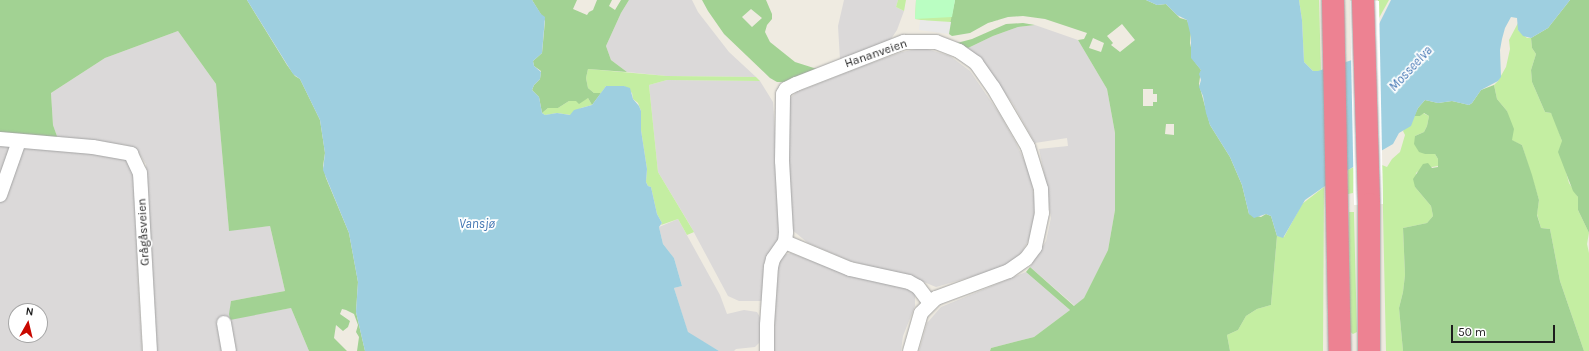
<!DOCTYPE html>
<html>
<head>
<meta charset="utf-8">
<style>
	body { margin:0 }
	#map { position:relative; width:1589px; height:351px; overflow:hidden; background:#efebe1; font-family:Karla,sans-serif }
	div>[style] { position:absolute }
	.residential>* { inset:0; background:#dbd9d9 }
	.grass>* { inset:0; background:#c4eea2 }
	.forest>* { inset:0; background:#a2d293 }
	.park>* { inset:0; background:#bafec2 }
	.parking>* { inset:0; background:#e9e9e9 }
	.water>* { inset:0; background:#9ecfe0 }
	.pier>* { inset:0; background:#fff }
	.roads { filter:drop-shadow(0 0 1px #a4a4a4) drop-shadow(0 0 1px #a4a4a4) }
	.minor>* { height:14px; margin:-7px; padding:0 7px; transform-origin:7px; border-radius:7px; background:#fff }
	.motorway>* { height:22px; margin:-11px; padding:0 11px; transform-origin:11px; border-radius:11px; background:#ed8292 }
	span { translate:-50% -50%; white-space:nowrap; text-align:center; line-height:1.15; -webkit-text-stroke:3.5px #fff; paint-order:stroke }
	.street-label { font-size:12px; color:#1d1d1d }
	.water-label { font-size:13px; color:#4276b3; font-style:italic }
	.north { position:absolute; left:8px; top:303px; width:40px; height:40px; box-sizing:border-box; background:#fff; border:1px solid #a5a5a5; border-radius:50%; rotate:8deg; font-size:11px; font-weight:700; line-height:16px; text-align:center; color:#1d1d1d }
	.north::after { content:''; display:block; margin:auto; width:14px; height:18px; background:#c90800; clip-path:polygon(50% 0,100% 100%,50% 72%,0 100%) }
	.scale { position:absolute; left:1451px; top:325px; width:104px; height:18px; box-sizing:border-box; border:2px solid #1d1d1d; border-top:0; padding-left:5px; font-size:12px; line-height:14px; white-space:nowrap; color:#1d1d1d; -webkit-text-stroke:3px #fff; paint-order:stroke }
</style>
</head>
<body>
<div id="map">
	<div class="residential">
		<div style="clip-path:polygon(629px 0,692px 0,698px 12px,729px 52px,756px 77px,667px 76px,627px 72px,611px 60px,606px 46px,621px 13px)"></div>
		<div style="clip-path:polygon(844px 0,898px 0,896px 7px,904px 11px,897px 30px,891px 39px,884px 43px,840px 60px,838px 26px)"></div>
		<div style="clip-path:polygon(1035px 25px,1078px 40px,1107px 89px,1115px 133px,1115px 210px,1108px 250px,1084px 298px,1075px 306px,1030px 267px,1046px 241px,1051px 218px,1046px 182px,1039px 149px,1068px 146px,1067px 138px,1035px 143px,1013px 104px,985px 66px,968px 48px,993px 36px,1018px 27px)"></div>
		<div style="clip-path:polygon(178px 31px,216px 84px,229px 230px,270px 226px,285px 291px,231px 301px,230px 319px,291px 308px,309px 351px,155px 351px,146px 164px,138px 152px,126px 145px,58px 139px,53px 125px,51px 93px,105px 58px)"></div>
		<div style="clip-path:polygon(916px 49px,927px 49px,950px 56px,970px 71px,999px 113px,1016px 143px,1030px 173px,1035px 203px,1034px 220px,1029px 239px,1022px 252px,1011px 262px,999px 269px,936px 287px,914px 278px,850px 261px,808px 243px,791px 229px,786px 116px,789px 99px,797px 92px,863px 66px,902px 52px)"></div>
		<div style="clip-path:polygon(667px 80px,760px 81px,773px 102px,782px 233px,764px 263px,763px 301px,739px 301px,728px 296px,690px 225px,658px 172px,649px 85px)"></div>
		<div style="clip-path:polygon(evenodd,0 143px,90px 150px,128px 160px,135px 168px,138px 280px,142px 351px,0 351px,0 143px,16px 311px,40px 311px,40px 335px,16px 335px,16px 311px)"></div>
		<div style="clip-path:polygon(678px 219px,720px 295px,727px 314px,744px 310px,757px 312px,761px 319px,761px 336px,759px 343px,755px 347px,736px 349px,734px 351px,719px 351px,688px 333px,674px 288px,682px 286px,674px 258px,663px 244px,659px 227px)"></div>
		<div style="clip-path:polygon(791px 253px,846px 274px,907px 289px,915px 294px,915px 306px,903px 336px,901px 351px,773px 351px,778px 266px,783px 255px)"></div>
		<div style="clip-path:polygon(1026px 272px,1070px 310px,1034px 337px,991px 348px,990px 351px,919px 351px,927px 323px,941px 307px)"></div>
	</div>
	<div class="grass">
		<div style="clip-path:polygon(898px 0,906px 0,904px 11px,896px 7px)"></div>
		<div style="clip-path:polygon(916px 0,921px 0,946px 17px,952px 17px,951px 22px,933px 22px,915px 19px)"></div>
		<div style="clip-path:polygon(1299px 0,1319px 0,1321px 71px,1313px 71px,1304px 62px,1302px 20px)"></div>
		<div style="clip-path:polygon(1378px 0,1389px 0,1379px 18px)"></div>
		<div style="clip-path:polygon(1518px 23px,1518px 30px,1527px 38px,1531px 38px,1532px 48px,1536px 54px,1531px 70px,1532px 82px,1545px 112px,1551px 113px,1554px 118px,1562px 141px,1565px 168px,1569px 183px,1578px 197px,1578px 210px,1589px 233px,1587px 244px,1589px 253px,1589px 351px,1584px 351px,1560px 281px,1550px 229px,1541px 228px,1537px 214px,1539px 200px,1522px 145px,1511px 140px,1507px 111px,1497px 99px,1494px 85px,1498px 81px,1506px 67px,1510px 49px,1509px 40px)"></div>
		<div style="clip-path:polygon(588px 69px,667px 76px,756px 77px,760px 81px,667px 80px,649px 85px,658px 172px,694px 232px,687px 235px,678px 219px,661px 225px,662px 223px,657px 214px,651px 187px,648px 186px,646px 182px,647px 169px,641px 130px,641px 111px,638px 103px,633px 99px,632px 93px,624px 86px,606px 86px,601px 93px,594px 93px,588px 88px,586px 78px)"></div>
		<div style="clip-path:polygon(588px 98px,592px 105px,581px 108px,571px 115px,557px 113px,545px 115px,542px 113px,548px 108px,558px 108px,569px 101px,576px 101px)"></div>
		<div style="clip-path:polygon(1423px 113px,1429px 116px,1427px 126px,1424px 132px,1415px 136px,1425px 154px,1435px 154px,1438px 159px,1438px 166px,1421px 169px,1416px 173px,1415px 187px,1431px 206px,1433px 216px,1427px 223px,1403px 228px,1405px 275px,1403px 292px,1399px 308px,1403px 351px,1386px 351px,1382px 165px,1387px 167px,1392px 159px,1400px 152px,1405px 135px,1403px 131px,1414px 116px,1420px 116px)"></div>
		<div style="clip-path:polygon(1354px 167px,1353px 193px,1348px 194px,1348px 170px)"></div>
		<div style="clip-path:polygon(1324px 187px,1323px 351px,1230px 351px,1227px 335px,1238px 330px,1246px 316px,1257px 309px,1271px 305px,1277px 236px,1284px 237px,1302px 204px)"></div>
		<div style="clip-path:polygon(1349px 212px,1354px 212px,1354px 216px,1357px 332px,1353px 334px,1350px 332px)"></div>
	</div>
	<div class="forest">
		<div style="clip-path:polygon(0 0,247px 0,287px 65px,295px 76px,300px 79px,320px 120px,325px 153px,323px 166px,326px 178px,349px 233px,358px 282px,356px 312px,365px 351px,357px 351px,359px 337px,356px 332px,358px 325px,354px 314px,346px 310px,342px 309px,340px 314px,350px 321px,348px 327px,343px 331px,336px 325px,334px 338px,347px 351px,309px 351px,291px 308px,230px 320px,229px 314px,231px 301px,285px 291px,270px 226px,229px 231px,216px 84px,178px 31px,105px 58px,51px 93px,53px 125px,58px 139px,0 134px)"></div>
		<div style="clip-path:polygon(532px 0,577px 0,573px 9px,587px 15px,589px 12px,593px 10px,597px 0,612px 0,609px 6px,615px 10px,621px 0,629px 0,621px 13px,606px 46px,611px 60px,627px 72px,588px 69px,586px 78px,588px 88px,594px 93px,601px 93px,592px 105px,588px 98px,579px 104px,576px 101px,569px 101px,558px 108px,548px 108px,542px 113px,539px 97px,532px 90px,534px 85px,540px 79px,541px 71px,534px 66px,533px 61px,542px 53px,545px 21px)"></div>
		<div style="clip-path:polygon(evenodd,702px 0,766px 0,772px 14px,772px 19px,767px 25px,765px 32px,770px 42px,795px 62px,817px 69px,784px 82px,777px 82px,770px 78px,724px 34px,708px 11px,702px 0,751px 9px,762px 18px,752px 27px,742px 17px,751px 9px)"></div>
		<div style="clip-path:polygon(evenodd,955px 0,1146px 0,1157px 5px,1166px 4px,1180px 18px,1187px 20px,1191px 31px,1190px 43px,1194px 61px,1201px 70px,1199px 84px,1210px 125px,1230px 157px,1242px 185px,1249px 214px,1261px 217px,1266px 214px,1271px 216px,1277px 236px,1271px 305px,1257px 309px,1246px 316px,1238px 330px,1227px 335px,1230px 351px,990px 351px,991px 348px,1034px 337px,1070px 310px,1026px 272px,1030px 267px,1074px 306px,1084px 298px,1108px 250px,1115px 210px,1115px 133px,1107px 89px,1078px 40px,1084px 39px,1087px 33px,1045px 19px,1023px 16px,1008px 17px,988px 23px,970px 33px,952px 36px,949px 34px,949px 29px,955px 0,1122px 24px,1135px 40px,1120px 52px,1111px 45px,1113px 43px,1107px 36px,1122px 24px,955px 0,1093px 38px,1104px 43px,1101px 52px,1089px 48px,1093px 38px,955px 0,1143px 89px,1153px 89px,1153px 94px,1157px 94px,1157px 102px,1153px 102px,1153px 106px,1143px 106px,1143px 89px,955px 0,1166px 124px,1174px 124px,1174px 135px,1165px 134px,1166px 124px)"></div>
		<div style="clip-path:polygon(1570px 0,1589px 0,1589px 233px,1578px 210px,1578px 197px,1573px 191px,1558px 152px,1562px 141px,1551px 113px,1545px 112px,1532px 82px,1531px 70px,1536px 54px,1532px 48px,1531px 38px,1548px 28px)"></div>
		<div style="clip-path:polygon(1023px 23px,1035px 25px,1018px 27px,993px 36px,968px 48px,957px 43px,972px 39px,1006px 24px)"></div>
		<div style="clip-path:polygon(1494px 85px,1497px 99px,1507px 111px,1514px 129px,1512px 140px,1522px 145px,1532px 175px,1539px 200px,1537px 215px,1541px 228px,1550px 229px,1560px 281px,1584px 351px,1403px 351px,1399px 308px,1403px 292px,1405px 275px,1403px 228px,1427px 223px,1433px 216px,1431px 206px,1415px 187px,1413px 179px,1423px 164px,1428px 163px,1432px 168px,1438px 167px,1438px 159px,1435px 154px,1425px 154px,1419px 152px,1414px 144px,1415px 136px,1424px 132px,1427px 126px,1429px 116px,1424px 113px,1420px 116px,1414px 116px,1418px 108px,1425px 100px,1438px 103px,1452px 101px,1469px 105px,1472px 103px,1481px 90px)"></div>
	</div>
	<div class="park">
		<div style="clip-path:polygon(916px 0,955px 0,952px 17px,915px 19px)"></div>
	</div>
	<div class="parking">
		<div style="clip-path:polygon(920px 20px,951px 22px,949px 34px,919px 30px)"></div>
	</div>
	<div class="water">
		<div style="clip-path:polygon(247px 0,532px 0,541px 14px,545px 17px,542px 53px,533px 61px,534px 66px,541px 72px,540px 79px,534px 85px,532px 90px,539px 97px,542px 113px,545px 115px,557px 113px,570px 115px,574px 110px,592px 105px,606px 86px,624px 86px,630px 88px,633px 99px,639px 106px,641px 111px,641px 130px,647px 169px,646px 182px,648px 186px,651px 187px,657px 214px,662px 223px,659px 227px,663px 244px,674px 258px,682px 286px,674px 288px,688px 332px,719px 351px,365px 351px,356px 312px,358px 282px,349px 233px,323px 170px,325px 153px,320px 120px,300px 79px,293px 74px)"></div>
		<div style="clip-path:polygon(1146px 0,1299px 0,1302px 20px,1304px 62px,1313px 71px,1318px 71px,1352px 60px,1379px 24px,1391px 0,1570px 0,1548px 28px,1531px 38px,1523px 36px,1518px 30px,1517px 18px,1511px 17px,1505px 28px,1502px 39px,1500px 50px,1501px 77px,1498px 81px,1481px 90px,1472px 103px,1469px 105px,1452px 101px,1438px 103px,1425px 100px,1418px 108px,1411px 126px,1399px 133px,1393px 144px,1348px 170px,1305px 200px,1283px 238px,1277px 236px,1271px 216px,1266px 214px,1254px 218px,1249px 214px,1242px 185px,1230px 157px,1210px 125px,1206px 113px,1203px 96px,1199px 87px,1201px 80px,1199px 74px,1201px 70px,1191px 58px,1191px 37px,1187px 20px,1177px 15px,1166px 4px,1157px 5px)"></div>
	</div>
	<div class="pier">
		<div style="clip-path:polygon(1350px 1px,1379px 1px,1383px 204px,1354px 205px)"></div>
	</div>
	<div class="roads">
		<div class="minor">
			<div style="left:0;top:139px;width:93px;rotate:4.9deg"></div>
			<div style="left:93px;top:147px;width:39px;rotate:10deg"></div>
			<div style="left:131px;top:154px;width:21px;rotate:65deg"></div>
			<div style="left:140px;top:173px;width:178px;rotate:86.8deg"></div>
			<div style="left:0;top:195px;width:57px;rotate:-70.6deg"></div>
			<div style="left:785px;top:242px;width:70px;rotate:22.6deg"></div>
			<div style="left:850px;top:269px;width:60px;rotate:12.4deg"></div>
			<div style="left:909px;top:282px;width:10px;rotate:29deg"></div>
			<div style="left:918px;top:287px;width:20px;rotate:53deg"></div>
			<div style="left:224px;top:323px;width:28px;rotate:80deg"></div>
			<div style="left:767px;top:351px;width:26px;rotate:-90deg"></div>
			<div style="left:767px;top:325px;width:58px;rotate:-86.1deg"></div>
			<div style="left:771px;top:267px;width:8px;rotate:-76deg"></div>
			<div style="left:773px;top:259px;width:21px;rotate:-55deg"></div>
			<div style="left:785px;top:242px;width:10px;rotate:-84deg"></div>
			<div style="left:786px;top:232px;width:71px;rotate:-93.2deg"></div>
			<div style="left:782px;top:161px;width:67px;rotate:-89.1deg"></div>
			<div style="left:783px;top:94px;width:6px;rotate:-59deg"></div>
			<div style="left:786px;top:89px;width:11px;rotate:-27deg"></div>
			<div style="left:796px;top:84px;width:116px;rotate:-21.3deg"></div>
			<div style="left:904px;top:42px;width:32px"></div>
			<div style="left:936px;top:42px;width:25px;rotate:21deg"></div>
			<div style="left:959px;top:51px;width:21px;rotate:35deg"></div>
			<div style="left:976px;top:63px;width:29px;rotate:55deg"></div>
			<div style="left:993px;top:87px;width:69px;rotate:59.7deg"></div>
			<div style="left:1028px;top:147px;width:44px;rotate:72.8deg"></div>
			<div style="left:1041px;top:189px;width:24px;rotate:88deg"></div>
			<div style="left:1042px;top:213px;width:35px;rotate:102deg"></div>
			<div style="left:1035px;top:247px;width:15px;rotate:127deg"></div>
			<div style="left:1026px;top:259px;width:21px;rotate:145deg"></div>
			<div style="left:1009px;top:271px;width:78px;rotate:159.7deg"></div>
			<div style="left:936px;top:298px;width:21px;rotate:135deg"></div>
			<div style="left:921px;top:313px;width:40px;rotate:106deg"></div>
		</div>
		<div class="motorway">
			<div style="left:1333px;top:0;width:351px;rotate:88.9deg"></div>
			<div style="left:1363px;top:0;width:204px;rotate:88.3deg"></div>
			<div style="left:1369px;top:204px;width:147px;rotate:90deg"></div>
		</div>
	</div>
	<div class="street-label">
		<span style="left:876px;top:54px;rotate:-19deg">Hananveien</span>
		<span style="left:144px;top:232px;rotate:-93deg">Grågåsveien</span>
	</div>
	<div class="water-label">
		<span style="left:1411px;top:69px;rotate:-47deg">Mosseelva</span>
		<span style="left:477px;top:224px">Vansjø</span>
	</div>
	<div class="north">N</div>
	<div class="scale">50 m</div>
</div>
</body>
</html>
